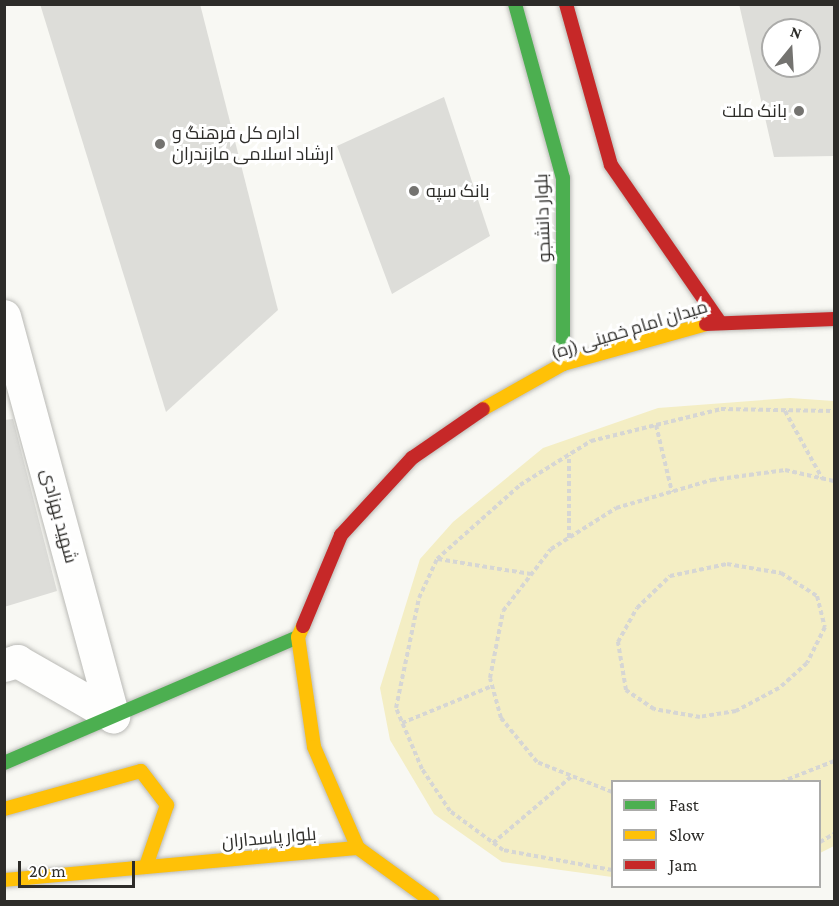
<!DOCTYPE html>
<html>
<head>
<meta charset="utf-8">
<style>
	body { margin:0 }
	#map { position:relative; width:839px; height:906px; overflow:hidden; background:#f8f8f3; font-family:"Crimson Pro",Cairo,serif }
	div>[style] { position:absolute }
	.green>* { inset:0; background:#f4eec4 }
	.building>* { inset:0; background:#ddddd9 }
	.path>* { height:4px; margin-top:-2px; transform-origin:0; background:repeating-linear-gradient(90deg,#d6d6d4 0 4.5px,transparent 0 7.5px) }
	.roads { filter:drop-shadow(0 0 2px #babab6) drop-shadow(0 0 2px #babab6) }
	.street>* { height:33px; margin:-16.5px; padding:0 16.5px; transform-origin:16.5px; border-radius:16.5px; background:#fefefd }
	.fast>* { height:14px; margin:-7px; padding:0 7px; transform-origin:7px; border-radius:7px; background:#4caf50 }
	.slow>* { height:14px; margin:-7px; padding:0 7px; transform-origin:7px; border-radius:7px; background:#ffc107 }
	.jam>* { height:14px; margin:-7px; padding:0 7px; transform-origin:7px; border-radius:7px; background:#c62828 }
	.dots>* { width:16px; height:16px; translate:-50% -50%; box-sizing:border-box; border:3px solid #fff; border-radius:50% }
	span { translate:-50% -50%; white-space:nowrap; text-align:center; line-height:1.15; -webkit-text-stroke:6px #fff; paint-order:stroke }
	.poi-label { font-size:18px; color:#2d2c29 }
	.right { translate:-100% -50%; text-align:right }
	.left { translate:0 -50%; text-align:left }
	.street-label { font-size:18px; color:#2d2c29 }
	.frame { position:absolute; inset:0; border:6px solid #2d2c29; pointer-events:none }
	.legend { position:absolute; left:611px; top:780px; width:210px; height:108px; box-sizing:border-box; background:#fff; border:2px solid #ababa9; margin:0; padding:8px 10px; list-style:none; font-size:18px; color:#2d2c29 }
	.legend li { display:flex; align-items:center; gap:12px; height:30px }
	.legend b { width:30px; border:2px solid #ababa9 }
	.north { position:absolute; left:761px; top:18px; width:60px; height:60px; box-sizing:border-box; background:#fff; border:2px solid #ababa9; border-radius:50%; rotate:18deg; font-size:16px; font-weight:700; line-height:24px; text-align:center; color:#2d2c29 }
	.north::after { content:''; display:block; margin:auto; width:21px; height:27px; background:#747370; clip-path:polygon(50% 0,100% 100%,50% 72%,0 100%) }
	.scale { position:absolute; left:18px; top:861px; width:117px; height:27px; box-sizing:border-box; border:3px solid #2d2c29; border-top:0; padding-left:8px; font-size:18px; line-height:21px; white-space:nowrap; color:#2d2c29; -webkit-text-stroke:4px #fff; paint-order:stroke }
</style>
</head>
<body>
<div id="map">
	<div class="green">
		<div style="clip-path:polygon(790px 398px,834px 401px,834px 846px,820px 853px,820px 782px,612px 782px,612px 877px,502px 862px,434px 814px,390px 740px,380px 688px,420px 559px,453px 522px,543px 448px,658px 408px)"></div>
	</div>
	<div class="building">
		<div style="clip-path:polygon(40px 4px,200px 4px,278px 310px,166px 412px)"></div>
		<div style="clip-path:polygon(evenodd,739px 4px,834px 4px,834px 156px,774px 157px,739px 4px,773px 30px,809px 30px,809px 66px,773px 66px,773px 30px)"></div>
		<div style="clip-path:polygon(444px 97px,490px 236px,392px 294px,337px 146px)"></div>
		<div style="clip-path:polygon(13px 419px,57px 591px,4px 607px,4px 420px)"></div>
	</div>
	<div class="path">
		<div style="left:785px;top:411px;width:77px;rotate:61.1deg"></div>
		<div style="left:656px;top:425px;width:69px;rotate:76.6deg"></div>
		<div style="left:569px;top:538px;width:83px;rotate:-90deg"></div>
		<div style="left:438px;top:559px;width:94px;rotate:9.2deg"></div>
		<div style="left:727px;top:564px;width:55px;rotate:9.5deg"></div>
		<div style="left:781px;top:573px;width:43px;rotate:32.6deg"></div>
		<div style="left:817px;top:596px;width:32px;rotate:76deg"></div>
		<div style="left:825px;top:627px;width:40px;rotate:116.6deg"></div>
		<div style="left:807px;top:663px;width:38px;rotate:138deg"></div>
		<div style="left:779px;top:688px;width:49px;rotate:151.9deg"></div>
		<div style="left:736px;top:711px;width:36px;rotate:171deg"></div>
		<div style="left:700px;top:717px;width:47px;rotate:-170.1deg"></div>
		<div style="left:654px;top:709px;width:34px;rotate:-146deg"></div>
		<div style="left:626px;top:690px;width:49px;rotate:-99.5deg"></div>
		<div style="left:618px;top:642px;width:39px;rotate:-61deg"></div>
		<div style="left:637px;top:608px;width:46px;rotate:-44.1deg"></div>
		<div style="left:670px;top:576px;width:58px;rotate:-11.9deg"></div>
		<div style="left:402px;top:723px;width:97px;rotate:-22.3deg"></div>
		<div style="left:781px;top:782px;width:57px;rotate:-21.6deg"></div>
		<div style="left:612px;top:792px;width:81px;rotate:-158.2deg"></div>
		<div style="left:537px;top:762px;width:57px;rotate:-129.3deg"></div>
		<div style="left:501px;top:718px;width:41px;rotate:-105.4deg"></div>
		<div style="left:490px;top:678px;width:68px;rotate:-79deg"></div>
		<div style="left:503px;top:611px;width:78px;rotate:-52.3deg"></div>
		<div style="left:551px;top:549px;width:77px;rotate:-32.2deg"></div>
		<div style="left:616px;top:508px;width:100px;rotate:-16.3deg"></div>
		<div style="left:712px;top:480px;width:74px;rotate:-7.8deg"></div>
		<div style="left:785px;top:470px;width:50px;rotate:12.7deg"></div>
		<div style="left:820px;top:842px;width:16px;rotate:-30deg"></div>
		<div style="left:493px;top:843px;width:104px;rotate:-40.3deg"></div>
		<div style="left:612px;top:870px;width:111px;rotate:-169.6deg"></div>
		<div style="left:503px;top:850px;width:66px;rotate:-143.7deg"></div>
		<div style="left:450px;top:811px;width:50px;rotate:-123.7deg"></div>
		<div style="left:422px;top:769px;width:66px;rotate:-113.1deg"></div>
		<div style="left:396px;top:708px;width:112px;rotate:-78.2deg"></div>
		<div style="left:419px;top:598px;width:43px;rotate:-65.2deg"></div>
		<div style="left:437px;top:559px;width:111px;rotate:-41.7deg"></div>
		<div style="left:520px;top:485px;width:84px;rotate:-31.8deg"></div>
		<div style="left:591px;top:441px;width:134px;rotate:-13.8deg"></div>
		<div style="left:721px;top:409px;width:113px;rotate:1deg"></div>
	</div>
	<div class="roads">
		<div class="street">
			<div style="left:4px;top:316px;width:415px;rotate:74.8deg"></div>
			<div style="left:4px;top:665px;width:14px;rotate:-17deg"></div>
			<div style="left:17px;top:661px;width:111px;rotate:29.8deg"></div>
		</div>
		<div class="fast">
			<div style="left:515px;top:4px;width:180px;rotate:74.6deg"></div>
			<div style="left:563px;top:178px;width:186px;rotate:90deg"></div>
			<div style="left:4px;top:763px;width:320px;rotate:-23.2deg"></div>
		</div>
		<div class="slow">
			<div style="left:483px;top:409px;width:92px;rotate:-29.4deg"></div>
			<div style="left:563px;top:364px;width:148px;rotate:-15.6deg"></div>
			<div style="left:303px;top:626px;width:12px;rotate:114deg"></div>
			<div style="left:298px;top:637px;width:111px;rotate:81.7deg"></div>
			<div style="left:314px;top:747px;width:110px;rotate:66.5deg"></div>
			<div style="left:358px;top:848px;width:92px;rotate:35.8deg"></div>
			<div style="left:4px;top:809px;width:142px;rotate:-15.5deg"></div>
			<div style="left:141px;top:771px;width:43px;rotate:52.6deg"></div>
			<div style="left:167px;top:805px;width:65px;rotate:109deg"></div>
			<div style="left:4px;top:880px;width:355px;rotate:-5.2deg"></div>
		</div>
		<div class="jam">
			<div style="left:566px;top:4px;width:167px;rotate:74.4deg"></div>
			<div style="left:611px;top:165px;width:190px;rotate:55.3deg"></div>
			<div style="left:706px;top:324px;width:128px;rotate:-2.2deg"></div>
			<div style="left:303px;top:626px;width:99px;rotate:-67.3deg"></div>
			<div style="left:341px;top:535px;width:105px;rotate:-47.3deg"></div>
			<div style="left:412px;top:458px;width:86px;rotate:-34.6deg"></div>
		</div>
	</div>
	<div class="dots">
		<div style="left:799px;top:111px;background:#747370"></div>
		<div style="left:160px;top:144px;background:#747370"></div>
		<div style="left:414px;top:191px;background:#747370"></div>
	</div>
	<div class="poi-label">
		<span class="right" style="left:787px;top:111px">بانک ملت</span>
		<span class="left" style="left:172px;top:144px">اداره کل فرهنگ و<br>ارشاد اسلامی مازندران</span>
		<span class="left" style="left:426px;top:191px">بانک سپه</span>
	</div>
	<div class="street-label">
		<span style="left:543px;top:218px;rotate:-92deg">بلوار دانشجو</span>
		<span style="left:629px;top:330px;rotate:-17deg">میدان امام خمینی (ره)</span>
		<span style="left:59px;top:516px;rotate:75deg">شهید بهزادی</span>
		<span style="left:269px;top:838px;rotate:-5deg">بلوار پاسداران</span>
	</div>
	<div class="frame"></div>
	<ul class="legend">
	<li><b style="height:8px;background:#4caf50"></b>Fast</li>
	<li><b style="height:8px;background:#ffc107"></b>Slow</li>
	<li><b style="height:8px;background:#c62828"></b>Jam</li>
	</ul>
	<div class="north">N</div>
	<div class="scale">20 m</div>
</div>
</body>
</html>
